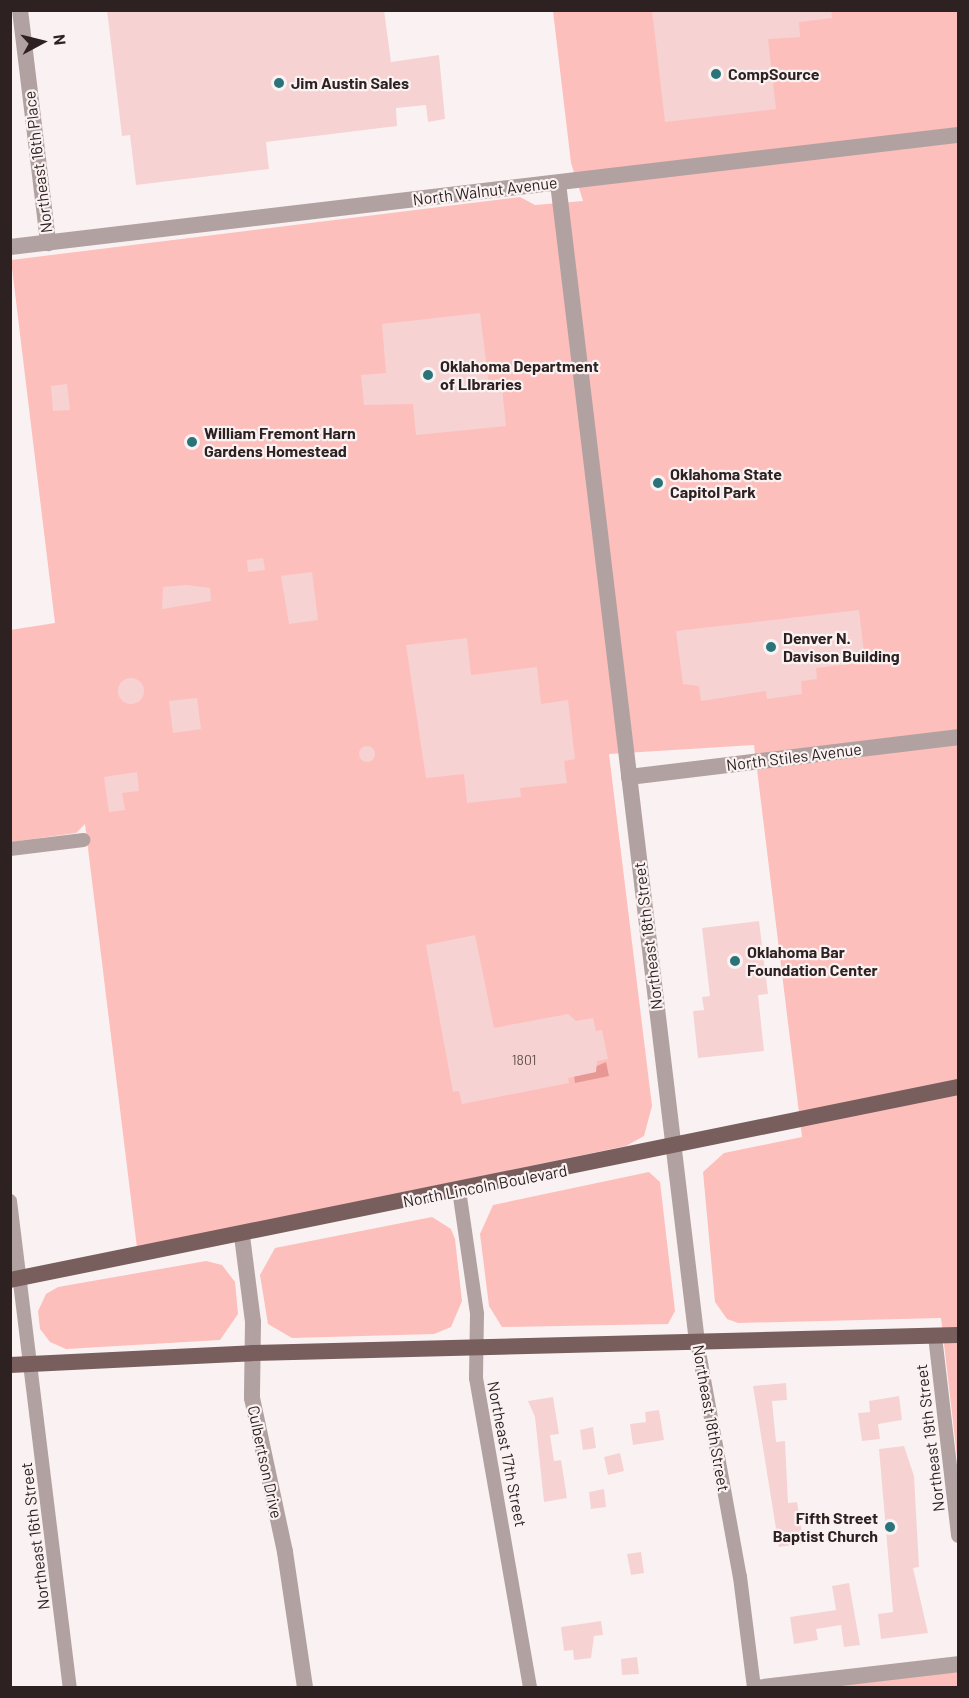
<!DOCTYPE html>
<html>
<head>
<meta charset="utf-8">
<style>
	body { margin:0 }
	#map { position:relative; width:969px; height:1698px; overflow:hidden; background:#faf2f2; font-family:Barlow,sans-serif }
	div>[style] { position:absolute }
	.green>* { inset:0; background:#fdbfbc }
	.water>* { inset:0; background:#e79895 }
	.building>* { inset:0; background:#f6d3d2 }
	.round { border-radius:50% }
	.minor>* { height:14px; margin:-7px; padding:0 7px; transform-origin:7px; border-radius:7px; background:#b1a2a1 }
	.tertiary>* { height:16px; margin:-8px; padding:0 8px; transform-origin:8px; border-radius:8px; background:#b1a2a1 }
	.primary>* { height:16px; margin:-8px; padding:0 8px; transform-origin:8px; border-radius:8px; background:#785e5d }
	.dots>* { width:16px; height:16px; translate:-50% -50%; box-sizing:border-box; border:3px solid #faf2f2; border-radius:50% }
	span { translate:-50% -50%; white-space:nowrap; text-align:center; line-height:1.15; -webkit-text-stroke:4.5px #faf2f2; paint-order:stroke }
	.number-label { font-size:14px; color:#604e4d }
	.number-label span { -webkit-text-stroke-width:0 }
	.poi-label { font-size:16px; color:#2e2121; font-weight:700 }
	.left { translate:0 -50%; text-align:left }
	.right { translate:-100% -50%; text-align:right }
	.street-label { font-size:16px; color:#2e2121 }
	.frame { position:absolute; inset:0; border:12px solid #2e2121; pointer-events:none }
	.north { position:absolute; left:12px; top:12px; width:60px; height:60px; -webkit-text-stroke:4px #faf2f2; paint-order:stroke; rotate:83deg; font-size:16px; font-weight:700; line-height:24px; text-align:center; color:#2e2121 }
	.north::after { content:''; display:block; margin:auto; width:21px; height:27px; background:#2e2121; clip-path:polygon(50% 0,100% 100%,50% 72%,0 100%) }
</style>
</head>
<body>
<div id="map">
	<div class="green">
		<div style="clip-path:polygon(553px 11px,958px 11px,958px 1465px,941px 1318px,738px 1323px,727px 1319px,715px 1302px,703px 1172px,724px 1153px,802px 1137px,754px 745px,609px 754px,652px 1106px,644px 1136px,626px 1146px,137px 1248px,85px 824px,76px 833px,11px 842px,10px 630px,55px 623px,11px 260px,520px 197px,535px 205px,583px 201px,571px 163px)"></div>
		<div style="clip-path:polygon(649px 1172px,660px 1182px,675px 1311px,668px 1324px,502px 1327px,489px 1306px,480px 1234px,493px 1205px)"></div>
		<div style="clip-path:polygon(432px 1217px,451px 1229px,455px 1239px,462px 1301px,451px 1327px,434px 1334px,292px 1338px,268px 1324px,260px 1275px,275px 1248px)"></div>
		<div style="clip-path:polygon(206px 1261px,222px 1265px,235px 1282px,238px 1314px,220px 1340px,66px 1349px,50px 1342px,40px 1329px,38px 1311px,46px 1294px,58px 1287px)"></div>
		<div style="clip-path:polygon(958px 1671px,958px 1687px,807px 1688px)"></div>
	</div>
	<div class="water">
		<div style="clip-path:polygon(606px 1062px,609px 1076px,575px 1083px,574px 1076px)"></div>
	</div>
	<div class="building">
		<div style="clip-path:polygon(107px 10px,384px 10px,391px 62px,439px 55px,445px 119px,428px 122px,426px 105px,396px 108px,397px 126px,266px 142px,269px 169px,136px 185px,130px 135px,122px 136px)"></div>
		<div style="clip-path:polygon(652px 10px,831px 10px,832px 18px,799px 22px,800px 37px,768px 39px,776px 109px,665px 122px)"></div>
		<div style="clip-path:polygon(480px 313px,489px 385px,502px 388px,506px 426px,416px 435px,413px 404px,364px 405px,361px 375px,386px 373px,382px 324px)"></div>
		<div style="clip-path:polygon(67px 384px,70px 410px,53px 411px,51px 386px)"></div>
		<div style="clip-path:polygon(263px 558px,265px 570px,248px 572px,247px 560px)"></div>
		<div style="clip-path:polygon(312px 572px,318px 620px,289px 624px,281px 576px)"></div>
		<div style="clip-path:polygon(186px 585px,210px 588px,211px 601px,162px 609px,163px 587px)"></div>
		<div style="clip-path:polygon(859px 610px,865px 662px,816px 668px,817px 679px,801px 681px,802px 694px,767px 699px,766px 691px,701px 701px,699px 686px,683px 684px,676px 631px)"></div>
		<div style="clip-path:polygon(467px 638px,471px 675px,537px 667px,541px 704px,568px 700px,575px 759px,564px 761px,567px 783px,520px 788px,521px 797px,467px 803px,464px 774px,426px 778px,406px 645px)"></div>
		<div class="round" style="left:118px;top:678px;width:26px;height:26px"></div>
		<div style="clip-path:polygon(197px 698px,201px 729px,173px 733px,169px 701px)"></div>
		<div class="round" style="left:359px;top:746px;width:16px;height:16px"></div>
		<div style="clip-path:polygon(137px 772px,139px 791px,122px 793px,125px 810px,109px 812px,104px 777px)"></div>
		<div style="clip-path:polygon(759px 921px,768px 994px,758px 995px,764px 1051px,698px 1058px,693px 1011px,704px 1010px,702px 997px,710px 996px,702px 928px)"></div>
		<div style="clip-path:polygon(475px 935px,494px 1028px,568px 1014px,576px 1021px,593px 1018px,596px 1031px,602px 1030px,608px 1059px,597px 1061px,596px 1072px,568px 1078px,569px 1083px,462px 1104px,459px 1091px,453px 1092px,426px 945px)"></div>
		<div style="clip-path:polygon(786px 1383px,787px 1400px,772px 1401px,776px 1442px,785px 1441px,788px 1503px,797px 1502px,804px 1543px,779px 1547px,753px 1386px)"></div>
		<div style="clip-path:polygon(899px 1396px,902px 1420px,878px 1424px,880px 1439px,862px 1441px,858px 1413px,870px 1412px,869px 1401px)"></div>
		<div style="clip-path:polygon(553px 1397px,559px 1434px,550px 1435px,554px 1461px,561px 1460px,567px 1498px,544px 1502px,535px 1417px,528px 1401px)"></div>
		<div style="clip-path:polygon(659px 1410px,664px 1440px,633px 1445px,630px 1424px,646px 1422px,645px 1412px)"></div>
		<div style="clip-path:polygon(593px 1427px,596px 1448px,583px 1450px,580px 1430px)"></div>
		<div style="clip-path:polygon(904px 1446px,914px 1476px,919px 1567px,913px 1568px,928px 1633px,881px 1639px,878px 1614px,893px 1612px,879px 1449px)"></div>
		<div style="clip-path:polygon(620px 1453px,624px 1471px,608px 1475px,604px 1457px)"></div>
		<div style="clip-path:polygon(604px 1489px,606px 1507px,591px 1509px,589px 1492px)"></div>
		<div style="clip-path:polygon(641px 1552px,644px 1573px,631px 1575px,627px 1554px)"></div>
		<div style="clip-path:polygon(849px 1583px,860px 1645px,844px 1647px,841px 1625px,816px 1629px,818px 1640px,794px 1644px,790px 1617px,836px 1610px,832px 1586px)"></div>
		<div style="clip-path:polygon(601px 1621px,603px 1635px,594px 1636px,591px 1658px,574px 1660px,573px 1650px,564px 1651px,561px 1627px)"></div>
		<div style="clip-path:polygon(637px 1657px,639px 1674px,622px 1675px,621px 1659px)"></div>
	</div>
	<div class="minor">
		<div style="left:10px;top:849px;width:74px;rotate:-7deg"></div>
		<div style="left:459px;top:1190px;width:125px;rotate:81.7deg"></div>
		<div style="left:477px;top:1314px;width:64px;rotate:90.9deg"></div>
		<div style="left:476px;top:1378px;width:315px;rotate:80.1deg"></div>
		<div style="left:10px;top:1201px;width:491px;rotate:83deg"></div>
		<div style="left:935px;top:1336px;width:201px;rotate:83.4deg"></div>
		<div style="left:697px;top:1341px;width:240px;rotate:79.7deg"></div>
		<div style="left:740px;top:1577px;width:112px;rotate:82.8deg"></div>
	</div>
	<div class="tertiary">
		<div style="left:20px;top:10px;width:235px;rotate:83.1deg"></div>
		<div style="left:558px;top:183px;width:1166px;rotate:83.16deg"></div>
		<div style="left:10px;top:247px;width:955px;rotate:-6.74deg"></div>
		<div style="left:629px;top:777px;width:331px;rotate:-6.9deg"></div>
		<div style="left:242px;top:1236px;width:87px;rotate:82.7deg"></div>
		<div style="left:253px;top:1322px;width:76px;rotate:90.8deg"></div>
		<div style="left:252px;top:1398px;width:157px;rotate:77.9deg"></div>
		<div style="left:285px;top:1552px;width:137px;rotate:81.6deg"></div>
		<div style="left:755px;top:1688px;width:204px;rotate:-6.7deg"></div>
	</div>
	<div class="primary">
		<div style="left:10px;top:1280px;width:967px;rotate:-11.51deg"></div>
		<div style="left:10px;top:1365px;width:242px;rotate:-2.8deg"></div>
		<div style="left:252px;top:1353px;width:706px;rotate:-1.46deg"></div>
	</div>
	<div class="dots">
		<div style="left:716px;top:74px;background:#2a7479"></div>
		<div style="left:279px;top:83px;background:#2a7479"></div>
		<div style="left:428px;top:375px;background:#2a7479"></div>
		<div style="left:192px;top:442px;background:#2a7479"></div>
		<div style="left:658px;top:483px;background:#2a7479"></div>
		<div style="left:771px;top:647px;background:#2a7479"></div>
		<div style="left:735px;top:961px;background:#2a7479"></div>
		<div style="left:890px;top:1527px;background:#2a7479"></div>
	</div>
	<div class="number-label">
		<span style="left:524px;top:1060px">1801</span>
	</div>
	<div class="poi-label">
		<span class="left" style="left:728px;top:74px">CompSource</span>
		<span class="left" style="left:291px;top:83px">Jim Austin Sales</span>
		<span class="left" style="left:440px;top:375px">Oklahoma Department<br>of LIbraries</span>
		<span class="left" style="left:204px;top:442px">William Fremont Harn<br>Gardens Homestead</span>
		<span class="left" style="left:670px;top:483px">Oklahoma State<br>Capitol Park</span>
		<span class="left" style="left:783px;top:647px">Denver N.<br>Davison Building</span>
		<span class="left" style="left:747px;top:961px">Oklahoma Bar<br>Foundation Center</span>
		<span class="right" style="left:878px;top:1527px">Fifth Street<br>Baptist Church</span>
	</div>
	<div class="street-label">
		<span style="left:38px;top:162px;rotate:-97deg">Northeast 16th Place</span>
		<span style="left:485px;top:191px;rotate:-7deg">North Walnut Avenue</span>
		<span style="left:794px;top:757px;rotate:-7deg">North Stiles Avenue</span>
		<span style="left:648px;top:936px;rotate:-97deg">Northeast 18th Street</span>
		<span style="left:485px;top:1186px;rotate:-11deg">North Lincoln Boulevard</span>
		<span style="left:711px;top:1418px;rotate:80deg">Northeast 18th Street</span>
		<span style="left:930px;top:1438px;rotate:-97deg">Northeast 19th Street</span>
		<span style="left:507px;top:1454px;rotate:79deg">Northeast 17th Street</span>
		<span style="left:265px;top:1462px;rotate:78deg">Culbertson Drive</span>
		<span style="left:35px;top:1536px;rotate:-97deg">Northeast 16th Street</span>
	</div>
	<div class="frame"></div>
	<div class="north">N</div>
</div>
</body>
</html>
